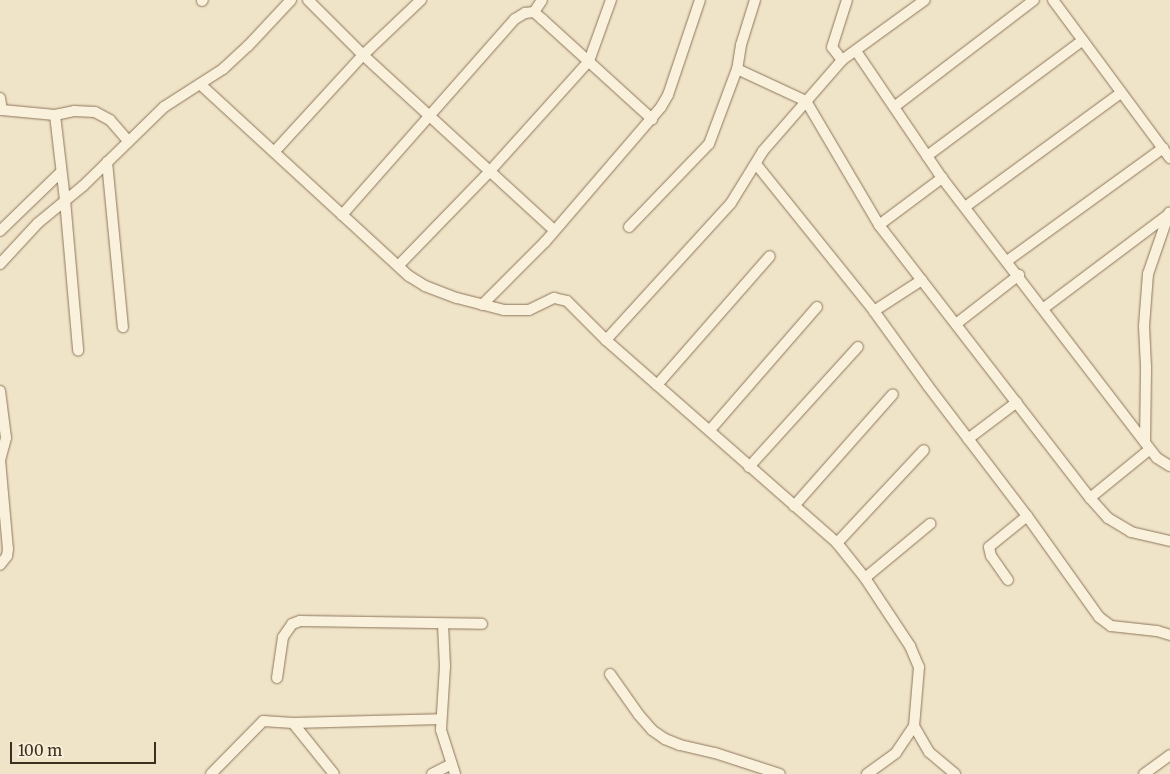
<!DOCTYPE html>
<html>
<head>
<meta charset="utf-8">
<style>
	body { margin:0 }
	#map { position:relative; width:1170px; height:774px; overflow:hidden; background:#f0e4c8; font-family:Merriweather,serif }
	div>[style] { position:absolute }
	.roads { filter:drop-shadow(0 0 1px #8d765c) drop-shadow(0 0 1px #8d765c) }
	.minor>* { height:10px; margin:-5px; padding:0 5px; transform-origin:5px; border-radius:5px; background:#faf1dc }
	span { translate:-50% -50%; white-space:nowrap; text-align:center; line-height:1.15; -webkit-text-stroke:5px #f7eed8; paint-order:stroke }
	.scale { position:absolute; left:10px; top:742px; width:146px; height:22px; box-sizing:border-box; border:2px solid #3d2e20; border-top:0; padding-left:6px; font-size:15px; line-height:18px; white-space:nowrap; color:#3d2e20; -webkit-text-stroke:4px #f7eed8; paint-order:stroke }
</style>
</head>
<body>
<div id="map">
	<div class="roads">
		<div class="minor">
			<div style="left:308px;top:0;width:78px;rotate:45deg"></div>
			<div style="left:363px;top:55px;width:80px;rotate:-43.5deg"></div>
			<div style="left:755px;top:0;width:47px;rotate:107.3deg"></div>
			<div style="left:741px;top:45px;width:24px;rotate:99deg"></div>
			<div style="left:737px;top:69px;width:76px;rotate:24.9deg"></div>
			<div style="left:806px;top:101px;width:144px;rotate:59.5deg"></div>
			<div style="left:879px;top:225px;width:345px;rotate:52.3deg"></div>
			<div style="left:1090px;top:498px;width:27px;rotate:48deg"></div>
			<div style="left:1108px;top:518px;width:27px;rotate:31deg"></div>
			<div style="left:1131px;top:532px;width:40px;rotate:13deg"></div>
			<div style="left:1053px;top:0;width:197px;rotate:53.5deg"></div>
			<div style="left:202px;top:1px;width:1px;rotate:-45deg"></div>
			<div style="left:534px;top:12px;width:14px;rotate:-56deg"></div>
			<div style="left:856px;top:51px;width:153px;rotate:55.9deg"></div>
			<div style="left:942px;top:178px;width:353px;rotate:52.5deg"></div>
			<div style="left:1157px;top:458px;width:15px;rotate:32deg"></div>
			<div style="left:842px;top:60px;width:16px;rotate:-128deg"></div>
			<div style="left:832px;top:47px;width:49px;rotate:-72.3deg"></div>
			<div style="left:200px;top:84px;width:284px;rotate:42.6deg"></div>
			<div style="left:409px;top:276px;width:19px;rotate:32deg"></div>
			<div style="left:425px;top:286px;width:34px;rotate:21deg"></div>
			<div style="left:457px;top:298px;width:49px;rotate:14.3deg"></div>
			<div style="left:504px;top:310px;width:25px"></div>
			<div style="left:529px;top:310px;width:28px;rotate:-26deg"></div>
			<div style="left:554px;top:298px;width:13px;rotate:13deg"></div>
			<div style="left:567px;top:301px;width:55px;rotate:45deg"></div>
			<div style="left:606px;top:340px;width:308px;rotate:41.3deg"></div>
			<div style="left:837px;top:543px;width:45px;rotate:51.3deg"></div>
			<div style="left:865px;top:578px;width:82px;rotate:56.5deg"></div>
			<div style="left:910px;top:646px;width:23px;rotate:67deg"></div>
			<div style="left:919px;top:667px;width:59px;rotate:94.8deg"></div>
			<div style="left:914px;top:726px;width:32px;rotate:124deg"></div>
			<div style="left:896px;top:753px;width:36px;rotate:144deg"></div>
			<div style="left:0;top:98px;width:12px;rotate:81deg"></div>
			<div style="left:2px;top:110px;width:53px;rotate:5.4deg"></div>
			<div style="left:55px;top:115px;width:19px;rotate:-12deg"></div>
			<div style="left:74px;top:111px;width:21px;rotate:3deg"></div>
			<div style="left:95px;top:112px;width:17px;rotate:28deg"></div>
			<div style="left:110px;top:120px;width:28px;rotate:49deg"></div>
			<div style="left:894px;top:107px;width:176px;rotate:-37.4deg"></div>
			<div style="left:55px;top:115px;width:86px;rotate:83.3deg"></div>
			<div style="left:65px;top:200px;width:151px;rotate:85deg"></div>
			<div style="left:275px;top:151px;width:130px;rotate:-47.5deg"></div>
			<div style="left:363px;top:55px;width:259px;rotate:42.5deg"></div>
			<div style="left:927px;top:156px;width:194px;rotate:-36.6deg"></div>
			<div style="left:107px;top:162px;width:166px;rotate:84.5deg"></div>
			<div style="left:756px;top:164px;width:189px;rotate:51.2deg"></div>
			<div style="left:874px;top:311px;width:92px;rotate:54.2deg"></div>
			<div style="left:928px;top:386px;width:163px;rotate:52.7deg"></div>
			<div style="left:1027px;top:516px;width:124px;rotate:54.5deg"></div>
			<div style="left:1099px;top:617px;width:15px;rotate:37deg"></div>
			<div style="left:1111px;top:626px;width:46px;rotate:6.2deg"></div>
			<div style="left:1157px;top:631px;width:14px;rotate:17deg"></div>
			<div style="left:965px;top:207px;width:193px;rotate:-36.2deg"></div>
			<div style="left:342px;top:215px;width:261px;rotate:-48.6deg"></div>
			<div style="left:515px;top:19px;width:12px;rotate:-31deg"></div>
			<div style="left:525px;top:13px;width:9px;rotate:-6deg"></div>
			<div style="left:534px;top:12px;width:11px;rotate:41deg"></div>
			<div style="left:542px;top:19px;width:149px;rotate:42.3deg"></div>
			<div style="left:879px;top:225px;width:79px;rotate:-36.7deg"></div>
			<div style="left:629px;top:227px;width:115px;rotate:-46.1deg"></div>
			<div style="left:709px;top:144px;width:80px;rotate:-69.5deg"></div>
			<div style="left:0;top:231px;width:85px;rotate:-44deg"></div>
			<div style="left:1007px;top:261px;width:193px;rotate:-35.9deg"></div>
			<div style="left:0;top:264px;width:56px;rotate:-47.2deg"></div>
			<div style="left:38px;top:223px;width:58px;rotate:-39.4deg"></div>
			<div style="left:83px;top:186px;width:113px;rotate:-44.3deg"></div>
			<div style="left:164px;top:107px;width:70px;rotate:-32.8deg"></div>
			<div style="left:223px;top:69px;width:34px;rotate:-43deg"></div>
			<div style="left:248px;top:46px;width:63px;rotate:-46.9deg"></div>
			<div style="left:399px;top:265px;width:131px;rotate:-45.9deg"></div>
			<div style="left:490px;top:171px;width:148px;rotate:-48deg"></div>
			<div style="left:589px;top:61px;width:65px;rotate:-70.2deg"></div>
			<div style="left:482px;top:305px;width:89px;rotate:-45deg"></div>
			<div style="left:545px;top:242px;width:178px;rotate:-49.3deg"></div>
			<div style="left:661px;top:107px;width:14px;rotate:-60deg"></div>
			<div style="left:668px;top:95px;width:100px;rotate:-71.4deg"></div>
			<div style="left:1044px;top:308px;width:156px;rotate:-36.9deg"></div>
			<div style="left:874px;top:311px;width:57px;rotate:-32.9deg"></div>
			<div style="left:956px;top:324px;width:80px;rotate:-37.9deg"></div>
			<div style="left:606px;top:340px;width:185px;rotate:-47.6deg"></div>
			<div style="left:731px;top:203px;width:61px;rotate:-58.4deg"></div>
			<div style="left:763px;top:151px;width:121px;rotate:-49deg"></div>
			<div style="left:842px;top:60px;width:102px;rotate:-35.9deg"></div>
			<div style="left:657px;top:385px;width:171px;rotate:-48.8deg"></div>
			<div style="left:0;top:391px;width:47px;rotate:82.7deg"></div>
			<div style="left:6px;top:438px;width:23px;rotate:105deg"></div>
			<div style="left:0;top:460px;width:89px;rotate:84.9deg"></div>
			<div style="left:8px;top:549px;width:7px;rotate:98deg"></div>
			<div style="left:7px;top:556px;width:11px;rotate:128deg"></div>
			<div style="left:710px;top:430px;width:163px;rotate:-49deg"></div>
			<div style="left:968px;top:439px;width:61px;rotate:-37.1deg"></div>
			<div style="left:1145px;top:442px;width:75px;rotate:-89.2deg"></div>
			<div style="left:1146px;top:367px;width:41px;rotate:-92.8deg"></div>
			<div style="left:1144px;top:326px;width:52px;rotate:-85.6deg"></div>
			<div style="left:1148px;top:274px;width:65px;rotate:-71deg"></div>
			<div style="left:749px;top:467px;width:162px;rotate:-47.8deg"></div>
			<div style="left:1090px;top:498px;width:77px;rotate:-39.2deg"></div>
			<div style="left:794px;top:506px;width:149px;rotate:-48.5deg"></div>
			<div style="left:837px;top:543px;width:127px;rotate:-46.9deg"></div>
			<div style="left:865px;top:578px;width:85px;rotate:-39.7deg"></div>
			<div style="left:1008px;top:580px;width:29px;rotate:-125deg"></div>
			<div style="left:991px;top:556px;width:9px;rotate:-103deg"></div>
			<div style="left:989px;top:547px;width:49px;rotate:-39.2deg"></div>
			<div style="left:443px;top:624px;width:42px;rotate:87.3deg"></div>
			<div style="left:445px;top:666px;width:64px;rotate:93.6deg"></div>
			<div style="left:441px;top:730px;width:46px;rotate:72.3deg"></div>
			<div style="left:610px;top:674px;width:50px;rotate:54.7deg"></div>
			<div style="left:639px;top:715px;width:20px;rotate:49deg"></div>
			<div style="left:652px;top:730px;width:16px;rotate:35deg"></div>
			<div style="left:665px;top:739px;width:16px;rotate:22deg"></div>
			<div style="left:680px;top:745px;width:36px;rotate:13deg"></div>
			<div style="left:715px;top:753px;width:68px;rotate:17.9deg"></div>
			<div style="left:277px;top:678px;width:41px;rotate:-81.7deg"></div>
			<div style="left:283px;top:637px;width:16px;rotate:-55deg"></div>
			<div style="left:292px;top:624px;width:9px;rotate:-21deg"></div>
			<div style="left:300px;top:621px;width:182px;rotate:0.9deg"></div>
			<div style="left:293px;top:723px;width:148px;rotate:-1.5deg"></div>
			<div style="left:914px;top:726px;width:30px;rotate:60deg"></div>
			<div style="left:929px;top:752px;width:34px;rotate:40deg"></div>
			<div style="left:211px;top:774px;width:74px;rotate:-45.5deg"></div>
			<div style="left:263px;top:721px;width:30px;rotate:4deg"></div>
			<div style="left:293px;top:723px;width:65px;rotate:51.2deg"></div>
			<div style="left:432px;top:774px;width:22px;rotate:-27deg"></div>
			<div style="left:1144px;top:774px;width:32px;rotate:-36deg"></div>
		</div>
	</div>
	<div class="scale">100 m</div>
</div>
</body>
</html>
